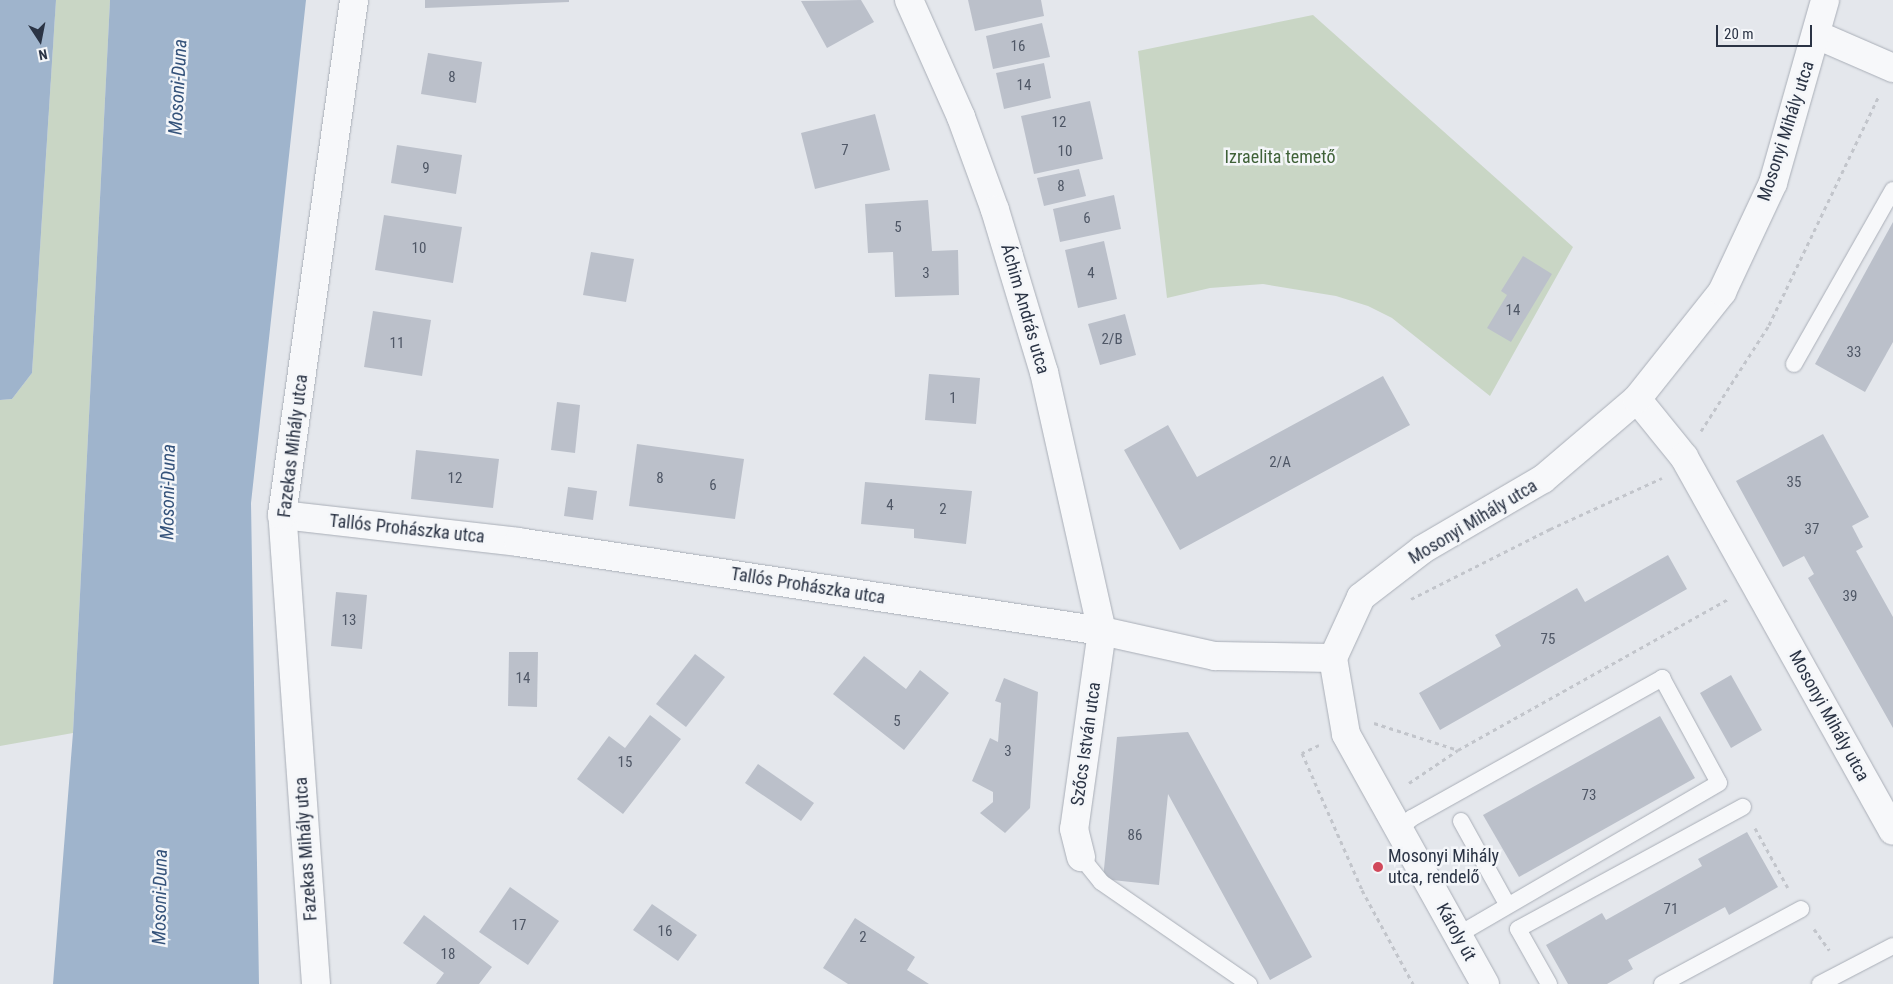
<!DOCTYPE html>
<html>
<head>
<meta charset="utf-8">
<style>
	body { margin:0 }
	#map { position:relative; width:1893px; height:984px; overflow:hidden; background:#e4e7ec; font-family:"Roboto Condensed",sans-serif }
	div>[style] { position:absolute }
	.green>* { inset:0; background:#c9d6c5 }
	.water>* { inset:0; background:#9fb4cc }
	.building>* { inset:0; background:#bbc0ca }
	.path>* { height:3px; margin-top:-1.5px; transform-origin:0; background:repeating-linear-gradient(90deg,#c2c5cb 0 4px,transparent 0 8px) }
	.roads { filter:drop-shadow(0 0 1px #a9aeb7) drop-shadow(0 0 1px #a9aeb7) }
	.service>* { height:16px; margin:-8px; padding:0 8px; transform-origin:8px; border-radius:8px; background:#f7f8fa }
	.minor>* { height:28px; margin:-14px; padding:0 14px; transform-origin:14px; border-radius:14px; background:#f7f8fa }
	.tertiary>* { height:28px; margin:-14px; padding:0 14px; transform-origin:14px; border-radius:14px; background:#f7f8fa }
	.dots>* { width:14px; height:14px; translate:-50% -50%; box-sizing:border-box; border:2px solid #f4f6f9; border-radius:50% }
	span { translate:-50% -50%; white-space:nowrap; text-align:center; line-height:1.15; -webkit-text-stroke:5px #f4f6f9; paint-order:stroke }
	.number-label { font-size:15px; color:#4f5766 }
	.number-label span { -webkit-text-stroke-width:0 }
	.street-label { font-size:18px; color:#2b3445 }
	.park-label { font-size:18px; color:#3f6138 }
	.poi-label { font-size:18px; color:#2b3445 }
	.left { translate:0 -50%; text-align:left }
	.water-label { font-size:19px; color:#34527a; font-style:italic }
	.north { position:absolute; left:15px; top:15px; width:50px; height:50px; -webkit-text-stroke:4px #f4f6f9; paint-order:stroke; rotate:169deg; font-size:14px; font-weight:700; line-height:20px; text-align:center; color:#2b3445 }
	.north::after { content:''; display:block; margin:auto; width:18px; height:22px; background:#2b3445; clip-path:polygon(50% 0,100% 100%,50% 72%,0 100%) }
	.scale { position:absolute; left:1716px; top:25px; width:96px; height:22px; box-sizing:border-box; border:2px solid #2b3445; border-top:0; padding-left:6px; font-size:15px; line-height:18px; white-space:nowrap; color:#2b3445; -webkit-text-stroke:4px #f4f6f9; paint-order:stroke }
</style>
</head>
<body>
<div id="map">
	<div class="green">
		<div style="clip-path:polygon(56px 0,110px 0,73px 733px,0 746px,0 400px,12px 399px,32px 373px)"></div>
		<div style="clip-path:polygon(1313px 15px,1573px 247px,1490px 396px,1392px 318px,1368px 306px,1336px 296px,1263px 284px,1210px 288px,1167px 298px,1138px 51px)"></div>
	</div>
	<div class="water">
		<div style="clip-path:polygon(0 0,56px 0,32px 373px,12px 399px,0 400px)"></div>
		<div style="clip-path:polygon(110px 0,306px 0,251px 503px,259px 984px,53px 984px,73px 733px)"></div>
	</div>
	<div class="building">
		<div style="clip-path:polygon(425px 0,569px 0,569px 2px,425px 8px)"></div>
		<div style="clip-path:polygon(861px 0,874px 22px,827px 48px,801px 1px)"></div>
		<div style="clip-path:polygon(968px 0,1041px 0,1044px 16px,975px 31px)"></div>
		<div style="clip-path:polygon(1042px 23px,1050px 57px,993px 69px,986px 36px)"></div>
		<div style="clip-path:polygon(428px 53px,482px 62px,476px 103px,421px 94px)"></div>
		<div style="clip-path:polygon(1044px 63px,1051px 98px,1004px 109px,996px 73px)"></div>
		<div style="clip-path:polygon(1090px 101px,1103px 159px,1034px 174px,1021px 116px)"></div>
		<div style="clip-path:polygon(875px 114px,890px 170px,815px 189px,801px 133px)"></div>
		<div style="clip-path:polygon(397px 145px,462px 155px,456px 194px,391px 183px)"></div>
		<div style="clip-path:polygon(1079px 169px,1086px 196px,1044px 206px,1037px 178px)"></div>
		<div style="clip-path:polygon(1114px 195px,1121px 229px,1060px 242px,1053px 209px)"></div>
		<div style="clip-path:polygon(928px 200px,932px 251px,958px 250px,959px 295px,895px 297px,893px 252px,868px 253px,865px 204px)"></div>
		<div style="clip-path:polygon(384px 215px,462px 227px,453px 283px,375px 270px)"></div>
		<div style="clip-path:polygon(1893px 222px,1893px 342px,1865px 392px,1815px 364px)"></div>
		<div style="clip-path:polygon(1104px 241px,1117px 299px,1078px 308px,1065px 250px)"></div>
		<div style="clip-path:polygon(591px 252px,634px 259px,626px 302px,583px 295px)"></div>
		<div style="clip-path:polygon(1523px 256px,1552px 274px,1511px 342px,1487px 328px,1507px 295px,1501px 291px)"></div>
		<div style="clip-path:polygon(373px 311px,431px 320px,422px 376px,364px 367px)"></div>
		<div style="clip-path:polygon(1125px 314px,1136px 355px,1100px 365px,1088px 324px)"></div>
		<div style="clip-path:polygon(929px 374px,980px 378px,976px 424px,925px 420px)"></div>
		<div style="clip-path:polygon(1383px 376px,1410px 425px,1180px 550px,1124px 450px,1168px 425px,1197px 477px)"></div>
		<div style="clip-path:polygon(557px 402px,580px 405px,575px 453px,551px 450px)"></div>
		<div style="clip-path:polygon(1823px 434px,1869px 517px,1852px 526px,1863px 547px,1856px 551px,1893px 617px,1893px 728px,1808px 578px,1814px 574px,1804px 556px,1783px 567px,1736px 481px)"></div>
		<div style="clip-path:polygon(637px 444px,744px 459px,735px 519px,629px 506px)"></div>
		<div style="clip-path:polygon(416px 450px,499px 459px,493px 508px,411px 499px)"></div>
		<div style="clip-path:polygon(865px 482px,972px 491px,966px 544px,914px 538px,914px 529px,861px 524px)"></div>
		<div style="clip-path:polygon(568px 487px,597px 491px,593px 520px,564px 516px)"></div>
		<div style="clip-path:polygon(1668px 555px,1687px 589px,1440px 730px,1419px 693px,1501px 646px,1495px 635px,1577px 588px,1585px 602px)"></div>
		<div style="clip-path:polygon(336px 592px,367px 595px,362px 649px,331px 646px)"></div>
		<div style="clip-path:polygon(509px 652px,538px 652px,537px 707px,508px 706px)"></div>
		<div style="clip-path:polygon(695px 654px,725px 677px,686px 727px,656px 704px)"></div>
		<div style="clip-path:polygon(864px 656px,906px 689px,920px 670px,949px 693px,904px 750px,833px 694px)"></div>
		<div style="clip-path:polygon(1731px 675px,1762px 730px,1731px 748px,1700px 693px)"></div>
		<div style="clip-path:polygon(1004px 678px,1038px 692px,1030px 808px,1005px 833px,980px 813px,993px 802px,993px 792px,972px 781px,990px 738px,998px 742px,1001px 703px,995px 701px)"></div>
		<div style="clip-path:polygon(650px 715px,681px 739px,623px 814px,577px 779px,609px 736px,625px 748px)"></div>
		<div style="clip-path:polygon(1660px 716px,1695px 778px,1519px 877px,1483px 815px)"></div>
		<div style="clip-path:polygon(1188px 732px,1312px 957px,1270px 980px,1168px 794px,1159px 885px,1103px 879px,1117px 737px)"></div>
		<div style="clip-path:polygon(758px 764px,814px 803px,801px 821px,745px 783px)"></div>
		<div style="clip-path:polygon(1747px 832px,1778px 887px,1729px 915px,1725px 907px,1628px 960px,1633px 969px,1607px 984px,1568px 984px,1546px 945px,1602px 913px,1606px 920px,1702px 866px,1698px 859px)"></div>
		<div style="clip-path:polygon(510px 887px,559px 921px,528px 965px,479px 932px)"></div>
		<div style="clip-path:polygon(652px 904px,697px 935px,678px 961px,633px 930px)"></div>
		<div style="clip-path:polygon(424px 915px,492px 967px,479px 984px,436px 984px,444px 973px,403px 943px)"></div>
		<div style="clip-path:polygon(855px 918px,915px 957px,907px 970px,929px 984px,848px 984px,823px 968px)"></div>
	</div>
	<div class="path">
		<div style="left:1701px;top:431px;width:126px;rotate:-57.3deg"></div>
		<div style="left:1769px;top:325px;width:255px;rotate:-64.4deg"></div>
		<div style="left:1411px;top:599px;width:156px;rotate:-26.7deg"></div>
		<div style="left:1550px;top:529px;width:123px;rotate:-24.5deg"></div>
		<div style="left:1374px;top:723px;width:88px;rotate:17.8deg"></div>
		<div style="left:1319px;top:745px;width:19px;rotate:155deg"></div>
		<div style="left:1302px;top:753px;width:150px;rotate:66.3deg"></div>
		<div style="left:1362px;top:890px;width:107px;rotate:61.5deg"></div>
		<div style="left:1409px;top:783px;width:59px;rotate:-34deg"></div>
		<div style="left:1458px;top:750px;width:309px;rotate:-29.2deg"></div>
		<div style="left:1755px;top:828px;width:68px;rotate:61.2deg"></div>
		<div style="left:1814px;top:929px;width:26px;rotate:54deg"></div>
	</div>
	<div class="roads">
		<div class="service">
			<div style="left:1794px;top:364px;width:200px;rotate:-60.4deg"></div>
			<div style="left:1461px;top:821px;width:95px;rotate:61deg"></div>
			<div style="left:1399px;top:830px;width:18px;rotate:-43deg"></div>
			<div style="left:1412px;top:818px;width:287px;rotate:-29.2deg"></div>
			<div style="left:1662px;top:678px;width:119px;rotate:61.5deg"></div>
			<div style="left:1719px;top:783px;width:302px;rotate:149.8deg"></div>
			<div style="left:1081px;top:857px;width:32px;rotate:51deg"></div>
			<div style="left:1101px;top:882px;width:180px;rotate:34.6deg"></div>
			<div style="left:1549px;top:984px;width:63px;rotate:-119.4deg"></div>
			<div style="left:1518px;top:929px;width:256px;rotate:-28.5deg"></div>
			<div style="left:1662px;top:984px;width:158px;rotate:-28.3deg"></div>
			<div style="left:1820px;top:984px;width:82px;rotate:-27.5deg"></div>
		</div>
		<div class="minor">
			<div style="left:909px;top:0;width:128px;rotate:66deg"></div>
			<div style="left:961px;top:117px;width:99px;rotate:69.9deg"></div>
			<div style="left:995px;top:210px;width:169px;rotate:73.2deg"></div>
			<div style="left:1044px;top:372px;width:265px;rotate:77.4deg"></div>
			<div style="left:1102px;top:631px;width:200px;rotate:98deg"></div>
			<div style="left:1074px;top:829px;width:29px;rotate:76deg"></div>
			<div style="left:1817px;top:35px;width:83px;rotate:23.5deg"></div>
			<div style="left:1637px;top:399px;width:75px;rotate:51deg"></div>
			<div style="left:1684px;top:457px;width:428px;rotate:60.8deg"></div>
			<div style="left:282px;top:515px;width:238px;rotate:6.5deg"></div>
			<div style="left:518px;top:542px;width:591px;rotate:8.67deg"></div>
			<div style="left:1102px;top:631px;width:116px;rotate:12.5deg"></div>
			<div style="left:1215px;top:656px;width:118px;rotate:1deg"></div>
			<div style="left:316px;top:984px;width:470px;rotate:-94.1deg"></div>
			<div style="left:282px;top:515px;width:520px;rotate:-82.04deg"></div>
		</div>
		<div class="tertiary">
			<div style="left:1485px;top:984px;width:286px;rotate:-119.1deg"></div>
			<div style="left:1346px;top:734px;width:77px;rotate:-99.7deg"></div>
			<div style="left:1333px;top:658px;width:67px;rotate:-65.3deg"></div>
			<div style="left:1361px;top:597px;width:78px;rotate:-37.7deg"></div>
			<div style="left:1423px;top:549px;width:139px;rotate:-30.3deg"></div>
			<div style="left:1543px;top:479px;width:123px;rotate:-40.4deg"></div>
			<div style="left:1637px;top:399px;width:137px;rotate:-51.5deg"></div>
			<div style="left:1722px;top:292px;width:120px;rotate:-64.9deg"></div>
			<div style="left:1773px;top:183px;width:190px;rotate:-74.1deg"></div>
		</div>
	</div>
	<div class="dots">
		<div style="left:1378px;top:867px;background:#d1495b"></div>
	</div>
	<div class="number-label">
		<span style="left:1018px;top:47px">16</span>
		<span style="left:452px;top:78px">8</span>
		<span style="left:1024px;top:86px">14</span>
		<span style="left:1059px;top:123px">12</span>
		<span style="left:845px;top:151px">7</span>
		<span style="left:1065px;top:152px">10</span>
		<span style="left:426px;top:169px">9</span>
		<span style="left:1061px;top:187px">8</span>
		<span style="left:1087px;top:219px">6</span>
		<span style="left:898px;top:228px">5</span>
		<span style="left:419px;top:249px">10</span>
		<span style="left:926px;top:274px">3</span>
		<span style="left:1091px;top:274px">4</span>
		<span style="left:1513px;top:311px">14</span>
		<span style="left:1112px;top:340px">2/B</span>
		<span style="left:397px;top:344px">11</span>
		<span style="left:1854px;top:353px">33</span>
		<span style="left:953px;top:399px">1</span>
		<span style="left:1280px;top:463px">2/A</span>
		<span style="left:455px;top:479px">12</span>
		<span style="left:660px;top:479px">8</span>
		<span style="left:1794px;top:483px">35</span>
		<span style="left:713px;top:486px">6</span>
		<span style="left:890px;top:506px">4</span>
		<span style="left:943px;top:510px">2</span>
		<span style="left:1812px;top:530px">37</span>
		<span style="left:1850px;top:597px">39</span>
		<span style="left:349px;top:621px">13</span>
		<span style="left:1548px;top:640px">75</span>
		<span style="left:523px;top:679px">14</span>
		<span style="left:897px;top:722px">5</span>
		<span style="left:1008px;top:752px">3</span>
		<span style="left:625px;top:763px">15</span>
		<span style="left:1589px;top:796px">73</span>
		<span style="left:1135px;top:836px">86</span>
		<span style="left:1671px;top:910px">71</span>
		<span style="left:519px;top:926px">17</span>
		<span style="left:665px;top:932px">16</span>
		<span style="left:863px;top:938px">2</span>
		<span style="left:448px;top:955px">18</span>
	</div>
	<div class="street-label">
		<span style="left:1786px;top:131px;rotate:-72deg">Mosonyi Mihály utca</span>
		<span style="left:1025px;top:309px;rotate:74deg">Áchim András utca</span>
		<span style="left:293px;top:446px;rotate:-83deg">Fazekas Mihály utca</span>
		<span style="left:1473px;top:522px;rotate:-31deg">Mosonyi Mihály utca</span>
		<span style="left:407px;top:529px;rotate:6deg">Tallós Prohászka utca</span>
		<span style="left:808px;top:586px;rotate:9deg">Tallós Prohászka utca</span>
		<span style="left:1829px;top:716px;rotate:61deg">Mosonyi Mihály utca</span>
		<span style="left:1086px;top:744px;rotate:-82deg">Szőcs István utca</span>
		<span style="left:306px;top:849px;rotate:-94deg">Fazekas Mihály utca</span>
		<span style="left:1456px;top:932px;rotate:61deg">Károly út</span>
	</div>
	<div class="park-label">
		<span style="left:1280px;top:157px">Izraelita temető</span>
	</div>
	<div class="poi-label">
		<span class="left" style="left:1388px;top:867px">Mosonyi Mihály<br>utca, rendelő</span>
	</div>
	<div class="water-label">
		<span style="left:178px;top:87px;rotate:-87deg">Mosoni-Duna</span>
		<span style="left:168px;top:492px;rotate:-89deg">Mosoni-Duna</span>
		<span style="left:160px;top:897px;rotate:-89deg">Mosoni-Duna</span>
	</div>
	<div class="north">N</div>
	<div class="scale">20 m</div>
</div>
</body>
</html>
